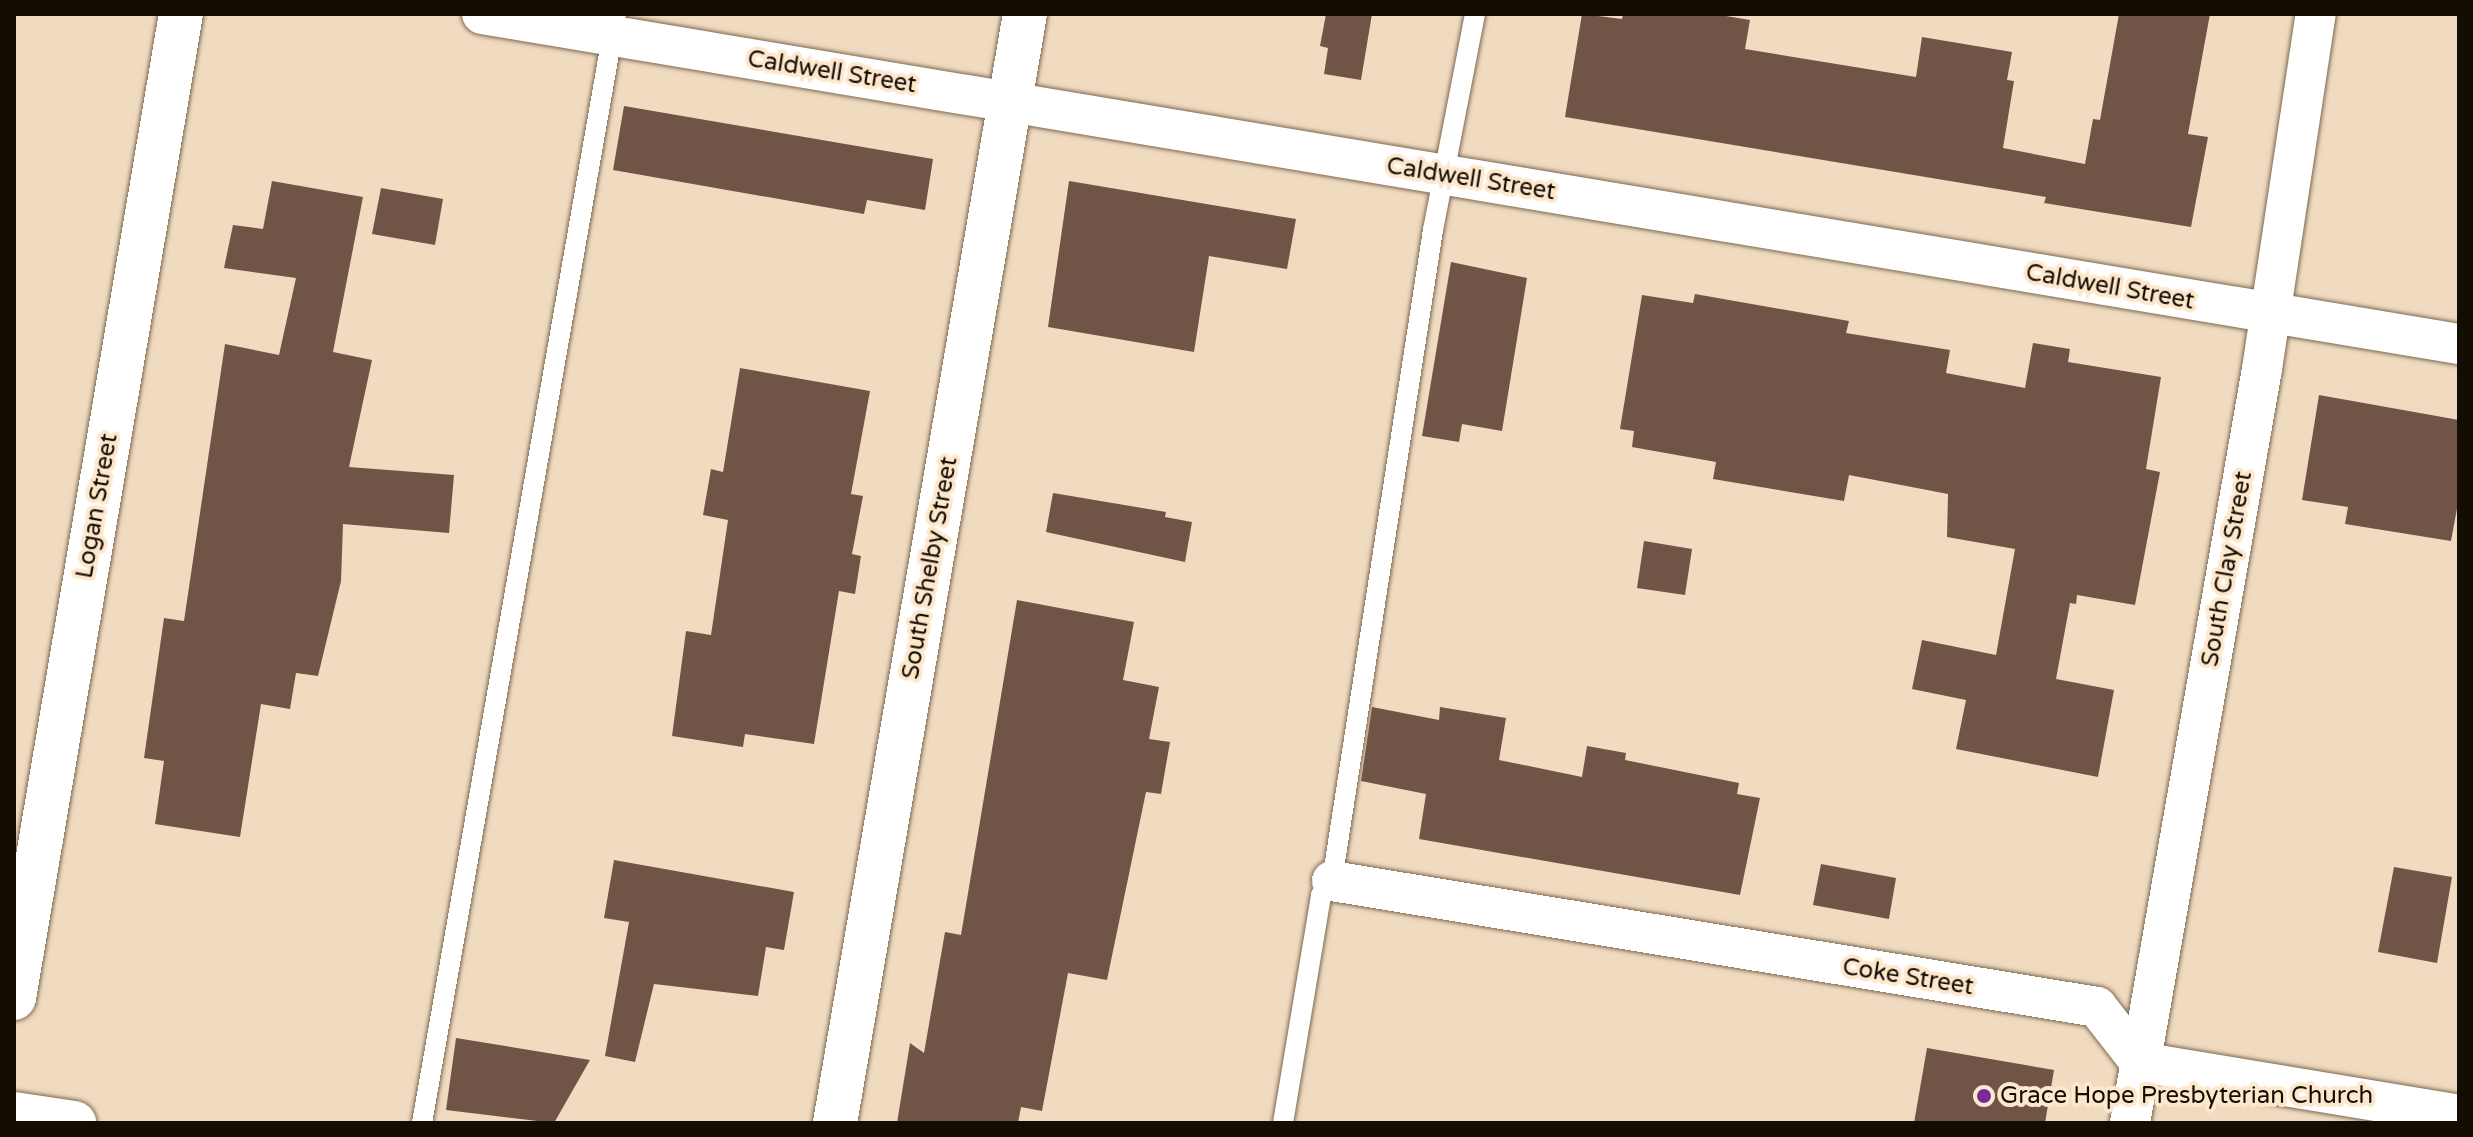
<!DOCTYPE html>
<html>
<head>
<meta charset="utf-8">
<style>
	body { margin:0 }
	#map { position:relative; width:2473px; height:1137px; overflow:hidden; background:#f1dbc0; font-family:"Varela Round",sans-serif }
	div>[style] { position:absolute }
	.building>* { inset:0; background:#705546 }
	.roads { filter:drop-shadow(0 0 2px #7c6951) drop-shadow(0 0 2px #7c6951) }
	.lane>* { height:20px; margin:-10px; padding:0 10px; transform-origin:10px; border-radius:10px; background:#fff }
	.street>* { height:40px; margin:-20px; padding:0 20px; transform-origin:20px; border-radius:20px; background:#fff }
	.secondary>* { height:44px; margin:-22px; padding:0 22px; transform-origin:22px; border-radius:22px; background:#fff }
	.dots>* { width:22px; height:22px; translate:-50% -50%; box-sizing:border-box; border:4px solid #fee8cd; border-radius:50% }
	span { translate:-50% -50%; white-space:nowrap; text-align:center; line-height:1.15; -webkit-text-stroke:8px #fee8cd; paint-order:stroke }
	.street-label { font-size:24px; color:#140d04 }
	.poi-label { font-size:24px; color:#140d04 }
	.left { translate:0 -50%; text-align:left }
	.frame { position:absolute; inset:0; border:16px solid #140d04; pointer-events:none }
</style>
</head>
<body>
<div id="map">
	<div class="building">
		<div style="clip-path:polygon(1326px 14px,1372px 14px,1361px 80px,1324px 74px,1328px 48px,1320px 46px)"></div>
		<div style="clip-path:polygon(1582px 14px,1622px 19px,1623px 14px,1714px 14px,1750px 20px,1745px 49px,1916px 77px,1922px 37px,2012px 52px,2007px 80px,2014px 81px,2003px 148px,2085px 164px,2093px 119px,2100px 120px,2119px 14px,2210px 14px,2188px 134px,2208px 137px,2191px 227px,2044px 203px,2046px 197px,1565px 117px)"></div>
		<div style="clip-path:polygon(624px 106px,933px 159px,925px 210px,867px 200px,864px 214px,613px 170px)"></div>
		<div style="clip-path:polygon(272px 181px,363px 197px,333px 352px,372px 360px,349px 467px,454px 475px,449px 533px,343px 524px,341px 581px,318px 676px,296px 673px,290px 709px,261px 704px,240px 837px,155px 824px,164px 761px,144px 758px,164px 618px,184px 621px,225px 344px,279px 355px,296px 278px,224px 268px,233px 225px,263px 229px)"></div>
		<div style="clip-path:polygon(1069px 181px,1296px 219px,1287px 269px,1209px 256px,1194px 352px,1048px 327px)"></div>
		<div style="clip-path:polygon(381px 188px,443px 199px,435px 245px,372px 234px)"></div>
		<div style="clip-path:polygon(1451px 262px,1527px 278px,1502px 431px,1462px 424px,1459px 442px,1422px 436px)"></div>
		<div style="clip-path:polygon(1695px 294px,1849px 321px,1846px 333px,1950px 350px,1946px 373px,2025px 388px,2033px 343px,2070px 349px,2068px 362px,2161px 377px,2146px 469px,2160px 472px,2135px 605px,2077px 595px,2076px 604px,2070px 603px,2056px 679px,2114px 690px,2098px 777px,1956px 749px,1966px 700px,1912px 689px,1922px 640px,1996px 655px,2015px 549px,1947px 537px,1948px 494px,1849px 475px,1844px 501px,1713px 479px,1716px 462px,1632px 447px,1634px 431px,1620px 429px,1642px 295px,1693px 303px)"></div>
		<div style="clip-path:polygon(740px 368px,870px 391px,851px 494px,863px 496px,852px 554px,861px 556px,855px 594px,839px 591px,814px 744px,745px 734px,743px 747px,672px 736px,686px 631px,711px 635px,728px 520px,703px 515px,711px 469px,723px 472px)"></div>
		<div style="clip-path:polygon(2319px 395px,2459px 420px,2459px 498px,2451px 541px,2345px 524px,2348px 507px,2302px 500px)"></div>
		<div style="clip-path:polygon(1053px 493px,1166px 512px,1165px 517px,1192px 522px,1185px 562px,1046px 532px)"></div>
		<div style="clip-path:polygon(1644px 541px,1692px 549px,1685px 595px,1637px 588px)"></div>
		<div style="clip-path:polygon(1017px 600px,1134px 622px,1123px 680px,1159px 687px,1149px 739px,1170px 742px,1161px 794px,1146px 792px,1107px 980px,1068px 973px,1042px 1111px,1021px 1107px,1018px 1123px,897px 1123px,910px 1043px,924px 1053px,945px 932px,961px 935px)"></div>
		<div style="clip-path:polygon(1372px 707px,1439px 720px,1440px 707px,1506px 718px,1499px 760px,1582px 777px,1587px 746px,1626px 753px,1625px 760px,1739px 783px,1737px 794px,1760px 798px,1740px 895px,1419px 839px,1426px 794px,1361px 781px)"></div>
		<div style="clip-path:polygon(614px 860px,794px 892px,784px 950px,766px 947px,758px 996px,654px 984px,635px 1062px,605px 1056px,629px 922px,604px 918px)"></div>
		<div style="clip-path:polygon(1821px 864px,1896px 878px,1889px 919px,1813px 905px)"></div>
		<div style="clip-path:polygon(2394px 867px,2452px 877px,2437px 963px,2378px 952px)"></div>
		<div style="clip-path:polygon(456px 1038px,590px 1060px,554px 1123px,446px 1110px)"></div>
		<div style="clip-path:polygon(1927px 1048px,2054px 1070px,2045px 1123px,1914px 1123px)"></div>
	</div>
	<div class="roads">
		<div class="lane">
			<div style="left:422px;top:1123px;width:1126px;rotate:-80.08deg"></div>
			<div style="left:1283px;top:1123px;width:231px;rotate:-80.5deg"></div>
			<div style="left:1321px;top:895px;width:18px;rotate:-52deg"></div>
			<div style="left:1332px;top:881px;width:659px;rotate:-81.18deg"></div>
			<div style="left:1433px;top:230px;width:220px;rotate:-79deg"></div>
		</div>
		<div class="street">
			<div style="left:482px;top:14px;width:2004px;rotate:9.48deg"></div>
			<div style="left:1332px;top:881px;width:775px;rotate:9.35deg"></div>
			<div style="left:2097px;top:1007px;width:70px;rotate:52deg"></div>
			<div style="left:2140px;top:1062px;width:323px;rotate:9.4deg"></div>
			<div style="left:2130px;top:1123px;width:765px;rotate:-80.07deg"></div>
			<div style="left:2262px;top:369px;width:359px;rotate:-81.4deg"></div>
		</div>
		<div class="secondary">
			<div style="left:14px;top:998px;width:998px;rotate:-80.37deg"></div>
			<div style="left:14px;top:1114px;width:61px;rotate:8.5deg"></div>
			<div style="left:835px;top:1123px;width:1125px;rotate:-80.28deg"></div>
		</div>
	</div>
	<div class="dots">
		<div style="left:1984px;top:1096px;background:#79299a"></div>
	</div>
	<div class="street-label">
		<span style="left:832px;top:72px;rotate:9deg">Caldwell Street</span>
		<span style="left:1471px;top:179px;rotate:9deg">Caldwell Street</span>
		<span style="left:2110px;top:287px;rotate:10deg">Caldwell Street</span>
		<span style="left:97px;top:506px;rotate:-80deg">Logan Street</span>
		<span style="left:930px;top:568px;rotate:-80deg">South Shelby Street</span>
		<span style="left:2227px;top:569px;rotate:-80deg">South Clay Street</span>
		<span style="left:1908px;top:977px;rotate:9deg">Coke Street</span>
	</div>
	<div class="poi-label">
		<span class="left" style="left:2000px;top:1096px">Grace Hope Presbyterian Church</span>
	</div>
	<div class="frame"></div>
</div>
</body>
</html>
